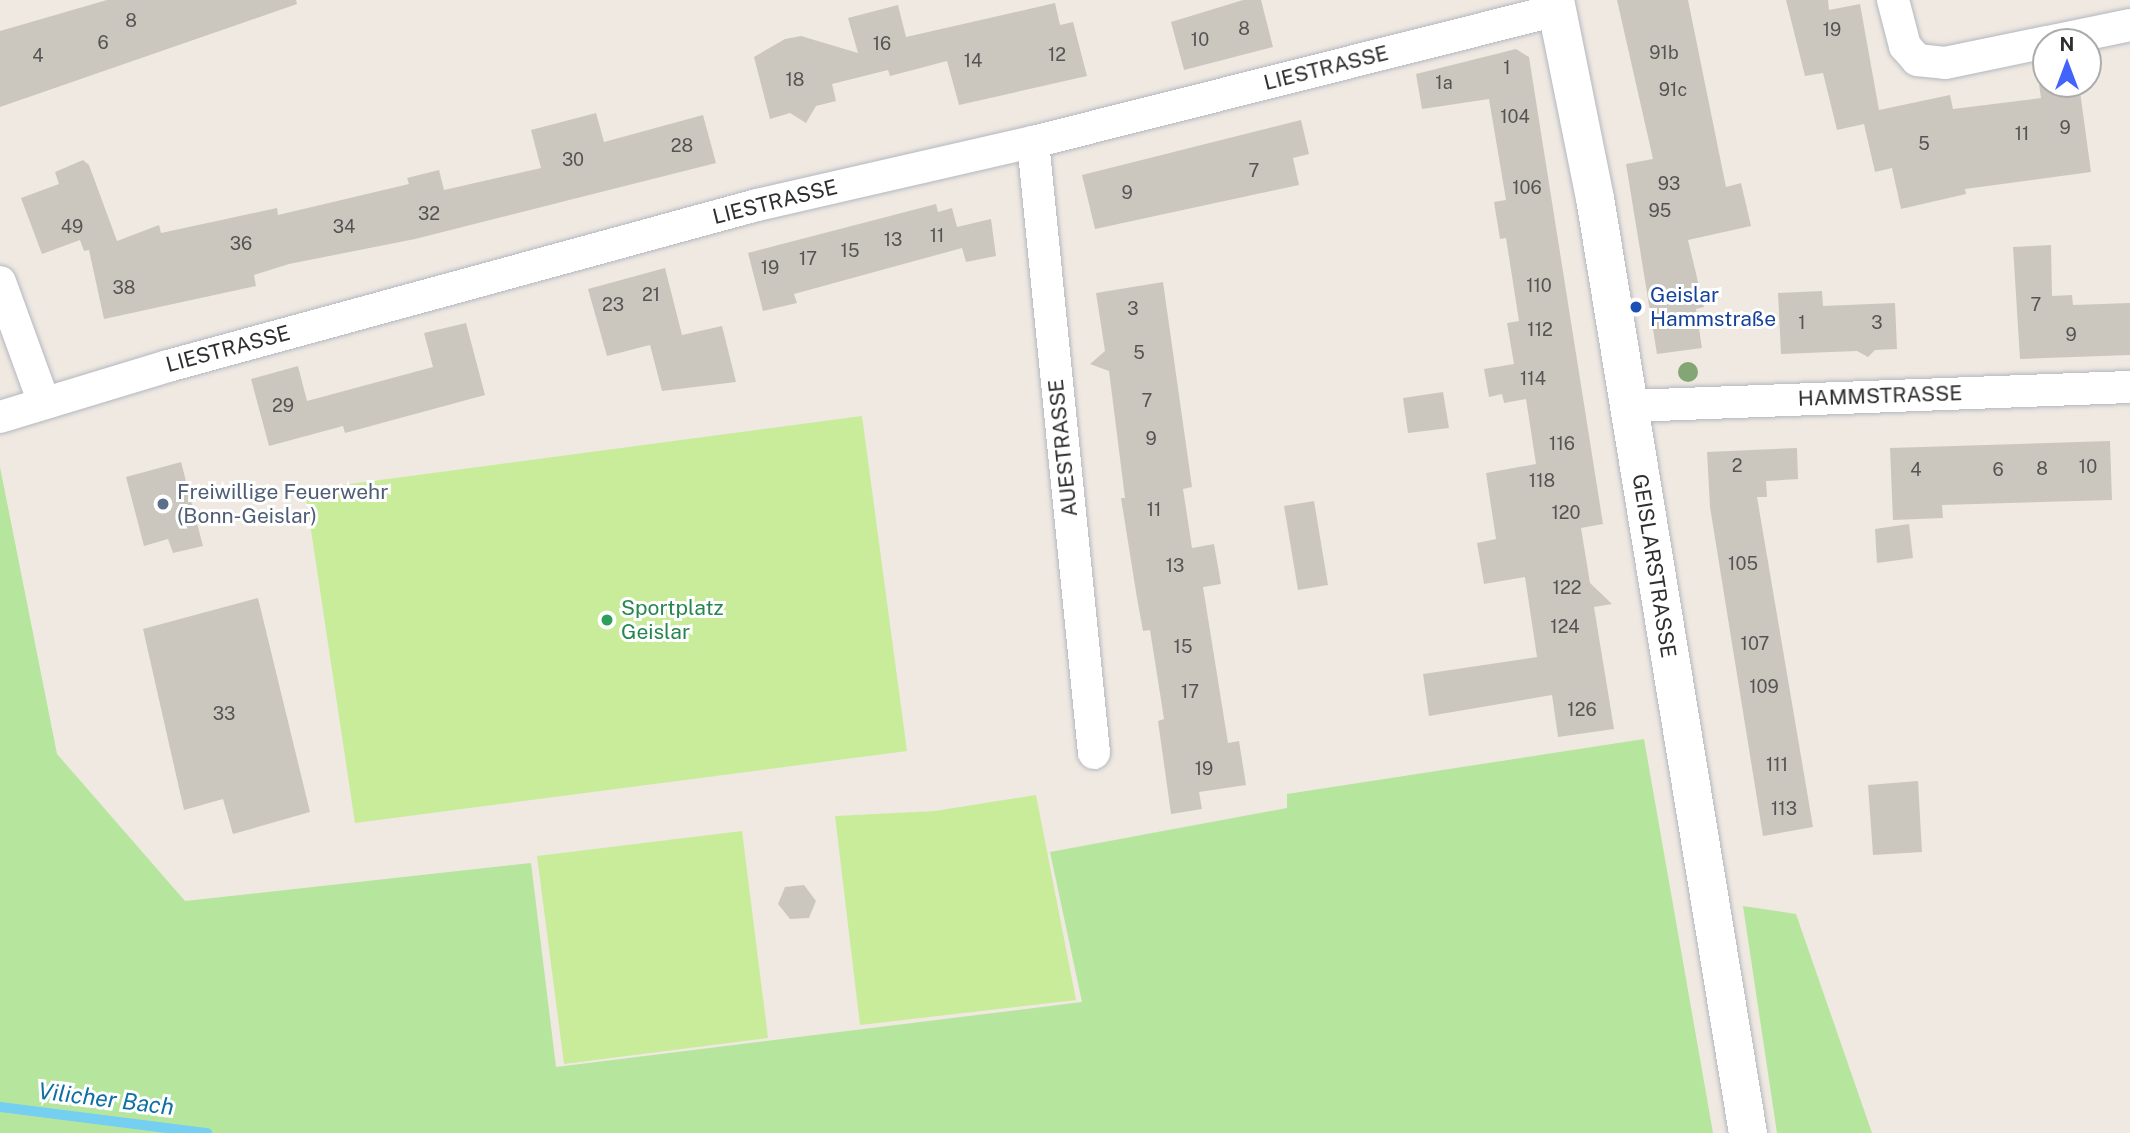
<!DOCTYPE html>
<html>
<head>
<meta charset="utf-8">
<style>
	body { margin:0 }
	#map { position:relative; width:2130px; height:1133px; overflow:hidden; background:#efe9e1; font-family:"Public Sans",sans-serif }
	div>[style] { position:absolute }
	.green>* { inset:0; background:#b6e59e }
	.pitch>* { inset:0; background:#c9ec9a }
	.stream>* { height:10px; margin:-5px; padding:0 5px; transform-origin:5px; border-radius:5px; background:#75cff0 }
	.building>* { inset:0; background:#cbc7bf }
	.roads { filter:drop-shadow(0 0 2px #b4b7c1) drop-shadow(0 0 2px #b4b7c1) }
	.minor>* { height:32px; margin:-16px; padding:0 16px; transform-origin:16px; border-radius:16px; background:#fff }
	.tertiary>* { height:38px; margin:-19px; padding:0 19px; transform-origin:19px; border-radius:19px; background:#fff }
	.trees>* { width:20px; height:20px; margin:-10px; border-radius:50%; background:#84a574 }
	.dots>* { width:19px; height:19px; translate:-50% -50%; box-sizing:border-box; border:4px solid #fff; border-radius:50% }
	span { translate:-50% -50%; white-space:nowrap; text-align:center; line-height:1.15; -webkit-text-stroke:6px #fff; paint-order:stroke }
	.number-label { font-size:18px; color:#555452 }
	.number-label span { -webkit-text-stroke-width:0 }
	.street-label { font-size:21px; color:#2e2e2e }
	.transit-label { font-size:21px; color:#164399 }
	.left { translate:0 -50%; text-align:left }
	.service-label { font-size:21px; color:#4e5e75 }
	.leisure-label { font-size:21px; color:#27864d }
	.water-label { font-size:23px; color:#0d6fa3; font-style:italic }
	.north { position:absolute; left:2032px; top:28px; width:70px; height:70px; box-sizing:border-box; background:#fff; border:2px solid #ababab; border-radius:50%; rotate:0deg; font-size:19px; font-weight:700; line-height:28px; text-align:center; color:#2e2e2e }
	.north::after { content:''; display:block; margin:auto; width:24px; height:32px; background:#4264fb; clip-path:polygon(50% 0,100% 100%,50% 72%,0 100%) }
</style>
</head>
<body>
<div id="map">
	<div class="green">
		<div style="clip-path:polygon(0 467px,57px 754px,185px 901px,531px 863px,556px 1067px,1082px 1002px,1050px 852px,1287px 808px,1287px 794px,1644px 739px,1713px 1133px,0 1133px)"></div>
		<div style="clip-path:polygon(1743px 906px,1796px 914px,1872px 1133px,1777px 1133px)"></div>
	</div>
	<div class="pitch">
		<div style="clip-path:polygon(862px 416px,907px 751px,355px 823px,305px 490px)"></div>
		<div style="clip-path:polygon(1036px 795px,1076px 1000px,860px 1025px,835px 816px,935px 811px)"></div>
		<div style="clip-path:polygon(742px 831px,768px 1038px,564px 1064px,537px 856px)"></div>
	</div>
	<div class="stream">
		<div style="left:0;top:1107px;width:209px;rotate:7.2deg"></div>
	</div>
	<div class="building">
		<div style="clip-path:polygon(107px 0,296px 0,297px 4px,0 107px,0 31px)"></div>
		<div style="clip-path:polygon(1243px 0,1261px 0,1273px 47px,1184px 70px,1171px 22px)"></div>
		<div style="clip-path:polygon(1617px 0,1688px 0,1726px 187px,1741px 183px,1751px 226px,1688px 240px,1704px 307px,1696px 309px,1702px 348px,1657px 354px,1626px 164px,1653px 159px)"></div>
		<div style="clip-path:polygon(1786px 0,1828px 0,1829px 10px,1860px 4px,1879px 110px,1950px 95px,1953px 109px,2041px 98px,2039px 84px,2079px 84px,2091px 172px,1965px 189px,1966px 194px,1901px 209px,1892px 168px,1875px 172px,1864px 124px,1837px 130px,1823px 73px,1805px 76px)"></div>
		<div style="clip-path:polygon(1055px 3px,1060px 25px,1073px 22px,1087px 76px,959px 105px,947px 61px,890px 76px,888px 70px,832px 84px,836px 101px,816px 106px,806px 123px,790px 113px,770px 119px,754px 57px,785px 39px,801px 36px,858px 53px,848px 18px,898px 5px,906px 37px)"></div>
		<div style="clip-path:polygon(1516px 49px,1529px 57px,1603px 524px,1581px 528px,1590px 583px,1612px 604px,1594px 607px,1614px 729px,1558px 737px,1552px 695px,1429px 716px,1423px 674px,1537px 657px,1525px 577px,1484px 584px,1477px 543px,1496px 539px,1486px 473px,1536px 464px,1526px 399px,1504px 403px,1502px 394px,1489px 397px,1484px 369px,1514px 364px,1507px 323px,1519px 321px,1506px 238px,1500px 239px,1494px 202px,1506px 200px,1489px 99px,1422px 109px,1416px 74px)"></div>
		<div style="clip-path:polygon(596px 113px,604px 142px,703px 115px,716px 163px,415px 239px,289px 264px,254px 275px,256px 286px,104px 319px,89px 250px,84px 251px,80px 240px,42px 254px,21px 198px,59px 184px,55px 172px,83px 160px,89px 165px,117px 241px,159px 225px,161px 233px,277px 208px,278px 215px,409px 184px,407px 178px,439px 170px,444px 190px,541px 168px,531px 130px)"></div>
		<div style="clip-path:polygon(1301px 120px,1309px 154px,1293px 158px,1299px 185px,1095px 229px,1082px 175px)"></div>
		<div style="clip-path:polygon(936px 204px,938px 212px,952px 208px,957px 227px,991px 219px,996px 256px,966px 262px,962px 248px,794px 294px,797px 303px,763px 311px,748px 253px)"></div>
		<div style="clip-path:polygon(2051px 245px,2052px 296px,2072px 295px,2073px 305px,2130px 303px,2130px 355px,2020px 359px,2013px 247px)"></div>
		<div style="clip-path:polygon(665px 268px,682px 335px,722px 326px,736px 382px,662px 391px,650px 345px,607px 356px,588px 289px)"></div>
		<div style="clip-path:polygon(1163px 282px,1192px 487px,1183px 489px,1192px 548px,1214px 544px,1221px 584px,1203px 587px,1228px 743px,1239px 741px,1246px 785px,1199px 792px,1202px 809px,1171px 814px,1158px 721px,1164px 719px,1150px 630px,1143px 631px,1137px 598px,1121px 498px,1125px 498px,1109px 371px,1090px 364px,1105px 351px,1096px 293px)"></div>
		<div style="clip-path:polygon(1822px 291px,1823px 306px,1895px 303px,1897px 349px,1875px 350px,1868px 357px,1857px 351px,1781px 354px,1778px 293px)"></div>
		<div style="clip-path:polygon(466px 323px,485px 395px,345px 433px,343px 426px,269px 446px,251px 379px,298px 366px,307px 401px,433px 367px,424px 333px)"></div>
		<div style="clip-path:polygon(1443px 392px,1449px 428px,1408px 433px,1403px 398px)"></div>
		<div style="clip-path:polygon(2110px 441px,2112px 500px,1942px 505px,1943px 518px,1893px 520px,1890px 448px)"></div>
		<div style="clip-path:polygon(1797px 448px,1798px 479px,1766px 481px,1767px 497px,1757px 497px,1813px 827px,1763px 836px,1710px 507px,1707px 452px)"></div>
		<div style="clip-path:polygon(181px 462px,203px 546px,173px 553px,168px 539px,144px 546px,126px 477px)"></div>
		<div style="clip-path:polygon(1314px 501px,1328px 585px,1298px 590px,1284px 506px)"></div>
		<div style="clip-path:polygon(1909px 524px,1913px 558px,1877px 563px,1875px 529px)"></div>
		<div style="clip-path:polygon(258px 598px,310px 812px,233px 834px,223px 799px,184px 810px,143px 629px)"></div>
		<div style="clip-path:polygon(1918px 781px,1922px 852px,1873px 855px,1868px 785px)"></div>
		<div style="clip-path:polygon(804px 885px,816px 901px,809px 918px,790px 919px,778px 904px,785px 887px)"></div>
	</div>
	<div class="roads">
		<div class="minor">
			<div style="left:1893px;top:0;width:48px;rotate:75.4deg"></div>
			<div style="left:1905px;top:46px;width:18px;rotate:49deg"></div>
			<div style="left:1917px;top:60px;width:28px;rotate:6deg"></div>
			<div style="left:1945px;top:63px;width:103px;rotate:-11.7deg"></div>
			<div style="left:2048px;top:42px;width:84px;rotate:-11.7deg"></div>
			<div style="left:1033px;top:142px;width:614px;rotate:84.3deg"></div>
			<div style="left:0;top:282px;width:129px;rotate:70deg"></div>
			<div style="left:1630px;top:406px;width:500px;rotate:-2.18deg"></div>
			<div style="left:0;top:417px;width:176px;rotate:-16.9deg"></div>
			<div style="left:168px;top:366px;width:611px;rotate:-15.29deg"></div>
			<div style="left:757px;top:205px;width:283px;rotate:-12.9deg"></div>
			<div style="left:1033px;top:142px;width:540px;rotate:-14.14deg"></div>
		</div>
		<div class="tertiary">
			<div style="left:1555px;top:0;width:202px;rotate:78.6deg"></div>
			<div style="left:1595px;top:198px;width:947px;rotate:80.71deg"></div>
		</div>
	</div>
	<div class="trees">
		<div style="left:1688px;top:372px"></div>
	</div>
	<div class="dots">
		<div style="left:1636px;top:307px;background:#1a4fb4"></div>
		<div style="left:163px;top:504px;background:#5c6f8a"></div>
		<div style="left:607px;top:620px;background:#2e9e5b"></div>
	</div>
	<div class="number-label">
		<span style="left:131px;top:21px">8</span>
		<span style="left:1244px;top:29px">8</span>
		<span style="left:1832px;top:30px">19</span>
		<span style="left:1200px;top:40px">10</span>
		<span style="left:103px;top:43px">6</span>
		<span style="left:882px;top:44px">16</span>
		<span style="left:1664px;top:53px">91b</span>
		<span style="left:1057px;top:55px">12</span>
		<span style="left:38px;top:56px">4</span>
		<span style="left:973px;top:61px">14</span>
		<span style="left:1507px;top:68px">1</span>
		<span style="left:795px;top:80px">18</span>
		<span style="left:1444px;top:83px">1a</span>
		<span style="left:1673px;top:90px">91c</span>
		<span style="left:1515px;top:117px">104</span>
		<span style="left:2065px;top:128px">9</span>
		<span style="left:2022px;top:134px">11</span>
		<span style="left:1924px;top:144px">5</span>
		<span style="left:682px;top:146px">28</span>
		<span style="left:573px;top:160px">30</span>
		<span style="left:1254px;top:171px">7</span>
		<span style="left:1669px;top:184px">93</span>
		<span style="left:1527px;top:188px">106</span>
		<span style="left:1127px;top:193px">9</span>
		<span style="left:1660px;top:211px">95</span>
		<span style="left:429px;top:214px">32</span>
		<span style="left:72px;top:227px">49</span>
		<span style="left:344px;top:227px">34</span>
		<span style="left:937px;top:236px">11</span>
		<span style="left:893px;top:240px">13</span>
		<span style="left:241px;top:244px">36</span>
		<span style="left:850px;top:251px">15</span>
		<span style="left:808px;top:259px">17</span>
		<span style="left:770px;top:268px">19</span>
		<span style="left:1539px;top:286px">110</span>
		<span style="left:124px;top:288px">38</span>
		<span style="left:651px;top:295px">21</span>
		<span style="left:613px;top:305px">23</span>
		<span style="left:2036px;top:305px">7</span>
		<span style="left:1133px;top:309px">3</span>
		<span style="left:1802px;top:323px">1</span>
		<span style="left:1877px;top:323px">3</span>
		<span style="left:1540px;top:330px">112</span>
		<span style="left:2071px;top:335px">9</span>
		<span style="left:1139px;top:353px">5</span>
		<span style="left:1533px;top:379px">114</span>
		<span style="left:1147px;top:401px">7</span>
		<span style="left:283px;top:406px">29</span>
		<span style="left:1151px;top:439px">9</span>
		<span style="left:1562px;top:444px">116</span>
		<span style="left:1737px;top:466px">2</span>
		<span style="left:2088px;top:467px">10</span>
		<span style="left:2042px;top:469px">8</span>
		<span style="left:1916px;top:470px">4</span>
		<span style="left:1998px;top:470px">6</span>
		<span style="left:1542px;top:481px">118</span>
		<span style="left:1154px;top:510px">11</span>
		<span style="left:1566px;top:513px">120</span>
		<span style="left:1743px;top:564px">105</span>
		<span style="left:1175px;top:566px">13</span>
		<span style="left:1567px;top:588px">122</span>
		<span style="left:1565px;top:627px">124</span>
		<span style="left:1755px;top:644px">107</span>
		<span style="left:1183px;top:647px">15</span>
		<span style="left:1764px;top:687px">109</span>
		<span style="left:1190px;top:692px">17</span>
		<span style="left:1582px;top:710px">126</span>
		<span style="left:224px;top:714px">33</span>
		<span style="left:1777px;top:765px">111</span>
		<span style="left:1204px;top:769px">19</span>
		<span style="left:1784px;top:809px">113</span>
	</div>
	<div class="street-label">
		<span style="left:1326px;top:68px;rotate:-14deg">LIESTRASSE</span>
		<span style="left:775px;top:202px;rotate:-14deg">LIESTRASSE</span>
		<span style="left:228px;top:349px;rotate:-15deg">LIESTRASSE</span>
		<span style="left:1880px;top:396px;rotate:-2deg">HAMMSTRASSE</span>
		<span style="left:1063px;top:448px;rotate:-96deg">AUESTRASSE</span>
		<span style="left:1654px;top:566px;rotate:81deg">GEISLARSTRASSE</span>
	</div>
	<div class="transit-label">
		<span class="left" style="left:1650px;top:307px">Geislar<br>Hammstraße</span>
	</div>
	<div class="service-label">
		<span class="left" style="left:177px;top:504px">Freiwillige Feuerwehr<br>(Bonn-Geislar)</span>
	</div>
	<div class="leisure-label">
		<span class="left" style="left:621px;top:620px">Sportplatz<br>Geislar</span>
	</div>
	<div class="water-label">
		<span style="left:106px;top:1099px;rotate:7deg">Vilicher Bach</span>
	</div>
	<div class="north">N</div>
</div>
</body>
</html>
